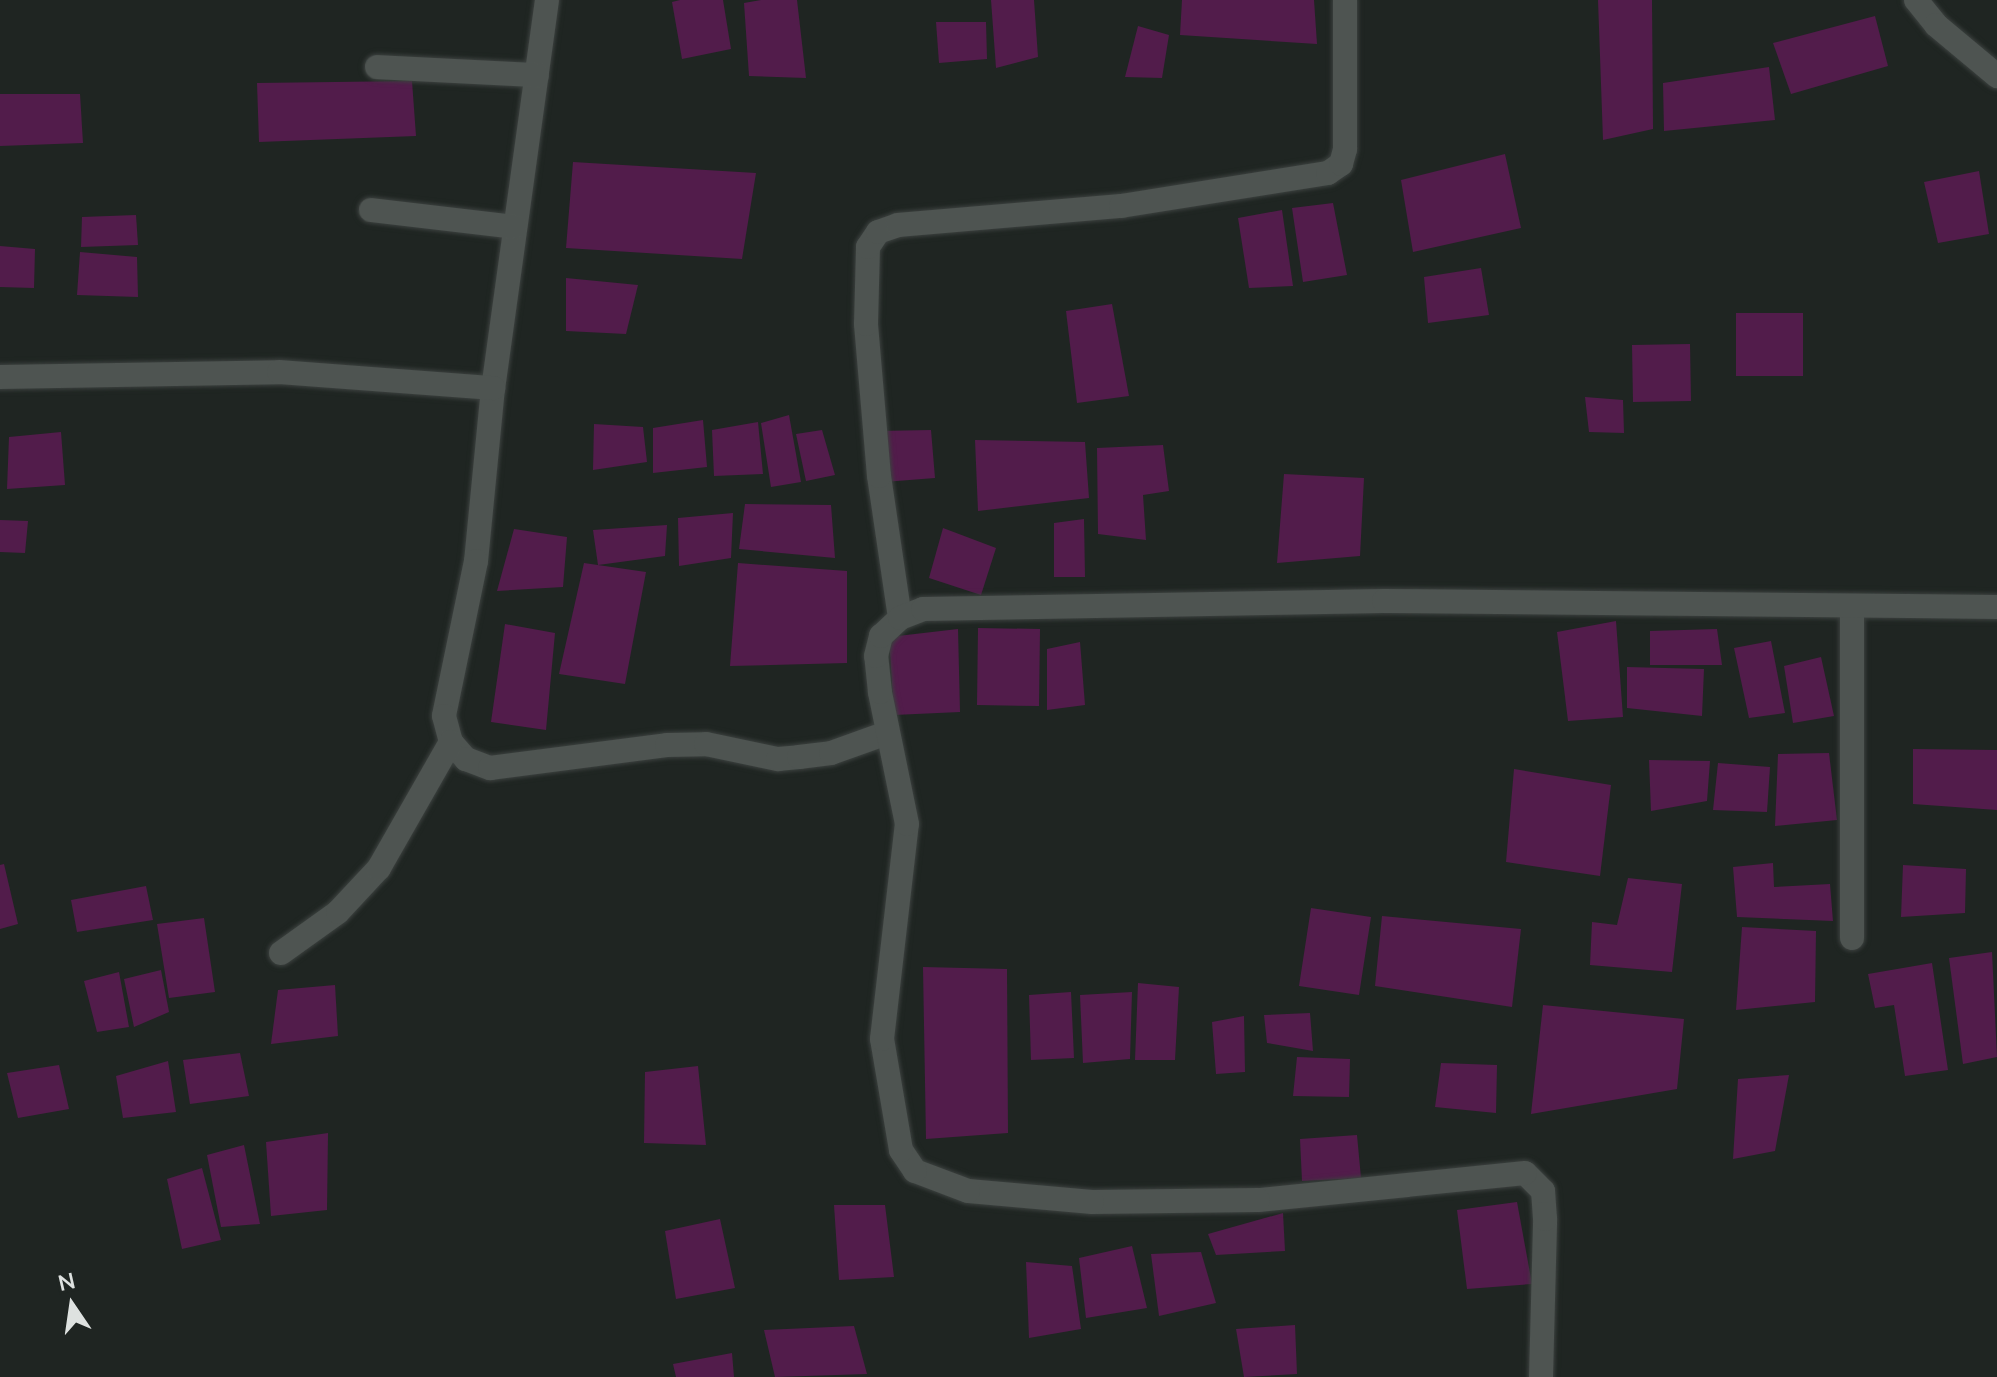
<!DOCTYPE html>
<html>
<head>
<meta charset="utf-8">
<style>
	body { margin:0 }
	#map { position:relative; width:1997px; height:1377px; overflow:hidden; background:#1f2522; font-family:Mulish,sans-serif }
	div>[style] { position:absolute }
	.building>* { inset:0; background:#521c4b }
	.roads { filter:drop-shadow(0 0 2px #3c413f) drop-shadow(0 0 2px #3c413f) }
	.minor>* { height:24px; margin:-12px; padding:0 12px; transform-origin:12px; border-radius:12px; background:#4e5451 }
	span { translate:-50% -50%; white-space:nowrap; text-align:center; line-height:1.15; -webkit-text-stroke:8px #1f2522; paint-order:stroke }
	.north { position:absolute; left:32px; top:1265px; width:80px; height:80px; -webkit-text-stroke:6px #1f2522; paint-order:stroke; rotate:347deg; font-size:22px; font-weight:700; line-height:32px; text-align:center; color:#dee2e0 }
	.north::after { content:''; display:block; margin:auto; width:28px; height:36px; background:#dee2e0; clip-path:polygon(50% 0,100% 100%,50% 72%,0 100%) }
</style>
</head>
<body>
<div id="map">
	<div class="building">
		<div style="clip-path:polygon(680px 0,723px 0,731px 49px,682px 59px,672px 2px)"></div>
		<div style="clip-path:polygon(761px 0,797px 0,806px 78px,749px 76px,744px 3px)"></div>
		<div style="clip-path:polygon(991px 0,1034px 0,1038px 57px,996px 68px)"></div>
		<div style="clip-path:polygon(1182px 0,1314px 0,1317px 44px,1180px 35px)"></div>
		<div style="clip-path:polygon(1598px 0,1652px 0,1653px 129px,1603px 140px)"></div>
		<div style="clip-path:polygon(1875px 16px,1888px 66px,1791px 94px,1773px 43px)"></div>
		<div style="clip-path:polygon(936px 22px,986px 22px,987px 59px,939px 63px)"></div>
		<div style="clip-path:polygon(1138px 26px,1169px 35px,1162px 78px,1125px 77px)"></div>
		<div style="clip-path:polygon(1769px 67px,1775px 120px,1664px 131px,1663px 83px)"></div>
		<div style="clip-path:polygon(412px 81px,416px 136px,259px 142px,257px 83px)"></div>
		<div style="clip-path:polygon(0 94px,80px 94px,83px 143px,0 146px)"></div>
		<div style="clip-path:polygon(1505px 154px,1521px 228px,1413px 252px,1401px 180px)"></div>
		<div style="clip-path:polygon(573px 162px,756px 173px,742px 259px,566px 248px)"></div>
		<div style="clip-path:polygon(1979px 171px,1989px 234px,1938px 243px,1924px 182px)"></div>
		<div style="clip-path:polygon(1333px 203px,1347px 275px,1303px 282px,1292px 208px)"></div>
		<div style="clip-path:polygon(1282px 210px,1293px 286px,1249px 288px,1238px 218px)"></div>
		<div style="clip-path:polygon(136px 215px,138px 245px,81px 247px,82px 217px)"></div>
		<div style="clip-path:polygon(0 246px,35px 249px,34px 288px,0 287px)"></div>
		<div style="clip-path:polygon(80px 252px,137px 257px,138px 297px,77px 295px)"></div>
		<div style="clip-path:polygon(1481px 268px,1489px 315px,1428px 323px,1424px 277px)"></div>
		<div style="clip-path:polygon(566px 278px,638px 285px,626px 334px,566px 331px)"></div>
		<div style="clip-path:polygon(1112px 304px,1129px 396px,1077px 403px,1066px 311px)"></div>
		<div style="clip-path:polygon(1736px 313px,1803px 313px,1803px 376px,1736px 376px)"></div>
		<div style="clip-path:polygon(1690px 344px,1691px 401px,1633px 402px,1632px 345px)"></div>
		<div style="clip-path:polygon(1585px 397px,1623px 400px,1624px 433px,1589px 432px)"></div>
		<div style="clip-path:polygon(789px 415px,801px 482px,771px 487px,761px 423px)"></div>
		<div style="clip-path:polygon(703px 420px,707px 467px,653px 473px,653px 428px)"></div>
		<div style="clip-path:polygon(758px 422px,763px 474px,714px 476px,712px 430px)"></div>
		<div style="clip-path:polygon(594px 424px,643px 427px,647px 462px,593px 470px)"></div>
		<div style="clip-path:polygon(822px 430px,835px 475px,806px 481px,796px 434px)"></div>
		<div style="clip-path:polygon(931px 430px,935px 478px,884px 482px,878px 431px)"></div>
		<div style="clip-path:polygon(61px 432px,65px 485px,7px 489px,9px 437px)"></div>
		<div style="clip-path:polygon(975px 440px,1085px 442px,1089px 498px,978px 511px)"></div>
		<div style="clip-path:polygon(1163px 445px,1169px 491px,1143px 495px,1146px 540px,1098px 534px,1097px 448px)"></div>
		<div style="clip-path:polygon(1284px 474px,1364px 478px,1360px 556px,1277px 563px)"></div>
		<div style="clip-path:polygon(745px 504px,831px 505px,835px 558px,739px 549px)"></div>
		<div style="clip-path:polygon(733px 513px,731px 558px,679px 566px,678px 518px)"></div>
		<div style="clip-path:polygon(1084px 519px,1085px 577px,1054px 577px,1054px 523px)"></div>
		<div style="clip-path:polygon(0 520px,28px 521px,25px 553px,0 552px)"></div>
		<div style="clip-path:polygon(667px 525px,665px 556px,598px 565px,593px 530px)"></div>
		<div style="clip-path:polygon(943px 528px,996px 548px,981px 595px,929px 578px)"></div>
		<div style="clip-path:polygon(514px 529px,567px 537px,563px 587px,497px 591px)"></div>
		<div style="clip-path:polygon(584px 563px,646px 572px,625px 684px,559px 674px)"></div>
		<div style="clip-path:polygon(738px 563px,847px 571px,847px 663px,730px 666px)"></div>
		<div style="clip-path:polygon(1616px 621px,1623px 717px,1568px 721px,1557px 632px)"></div>
		<div style="clip-path:polygon(505px 624px,555px 633px,546px 730px,491px 722px)"></div>
		<div style="clip-path:polygon(978px 628px,1040px 629px,1039px 706px,977px 705px)"></div>
		<div style="clip-path:polygon(958px 629px,960px 712px,894px 715px,889px 637px)"></div>
		<div style="clip-path:polygon(1717px 629px,1722px 665px,1650px 665px,1650px 631px)"></div>
		<div style="clip-path:polygon(1771px 641px,1785px 713px,1749px 718px,1734px 648px)"></div>
		<div style="clip-path:polygon(1080px 642px,1085px 705px,1047px 710px,1047px 649px)"></div>
		<div style="clip-path:polygon(1821px 657px,1834px 716px,1793px 723px,1784px 666px)"></div>
		<div style="clip-path:polygon(1627px 667px,1704px 669px,1702px 716px,1627px 708px)"></div>
		<div style="clip-path:polygon(1913px 749px,1997px 750px,1997px 810px,1913px 804px)"></div>
		<div style="clip-path:polygon(1829px 753px,1837px 820px,1775px 826px,1778px 754px)"></div>
		<div style="clip-path:polygon(1649px 760px,1710px 761px,1707px 801px,1651px 811px)"></div>
		<div style="clip-path:polygon(1718px 763px,1770px 767px,1767px 812px,1713px 810px)"></div>
		<div style="clip-path:polygon(1514px 769px,1611px 785px,1600px 876px,1506px 862px)"></div>
		<div style="clip-path:polygon(1773px 863px,1774px 887px,1830px 884px,1833px 921px,1737px 917px,1733px 867px)"></div>
		<div style="clip-path:polygon(4px 864px,18px 924px,0 929px,0 865px)"></div>
		<div style="clip-path:polygon(1903px 865px,1966px 869px,1965px 913px,1901px 917px)"></div>
		<div style="clip-path:polygon(1628px 878px,1682px 884px,1672px 972px,1590px 965px,1592px 922px,1617px 925px)"></div>
		<div style="clip-path:polygon(146px 886px,153px 920px,77px 932px,71px 900px)"></div>
		<div style="clip-path:polygon(1311px 908px,1371px 917px,1359px 995px,1299px 986px)"></div>
		<div style="clip-path:polygon(1382px 916px,1521px 929px,1512px 1007px,1375px 986px)"></div>
		<div style="clip-path:polygon(204px 918px,215px 992px,169px 998px,157px 924px)"></div>
		<div style="clip-path:polygon(1742px 927px,1816px 931px,1815px 1002px,1736px 1010px)"></div>
		<div style="clip-path:polygon(1992px 952px,1997px 1057px,1963px 1064px,1949px 958px)"></div>
		<div style="clip-path:polygon(1932px 963px,1948px 1070px,1905px 1076px,1894px 1005px,1875px 1008px,1868px 974px)"></div>
		<div style="clip-path:polygon(923px 967px,1007px 969px,1008px 1133px,926px 1139px)"></div>
		<div style="clip-path:polygon(161px 970px,169px 1012px,134px 1027px,124px 979px)"></div>
		<div style="clip-path:polygon(119px 972px,129px 1027px,97px 1032px,84px 981px)"></div>
		<div style="clip-path:polygon(1138px 983px,1179px 987px,1175px 1060px,1135px 1060px)"></div>
		<div style="clip-path:polygon(335px 985px,338px 1036px,271px 1044px,278px 990px)"></div>
		<div style="clip-path:polygon(1071px 992px,1074px 1058px,1031px 1060px,1029px 995px)"></div>
		<div style="clip-path:polygon(1132px 992px,1130px 1059px,1083px 1063px,1080px 995px)"></div>
		<div style="clip-path:polygon(1543px 1005px,1684px 1019px,1677px 1089px,1531px 1114px)"></div>
		<div style="clip-path:polygon(1310px 1013px,1313px 1051px,1267px 1043px,1264px 1015px)"></div>
		<div style="clip-path:polygon(1244px 1016px,1245px 1072px,1216px 1074px,1212px 1022px)"></div>
		<div style="clip-path:polygon(240px 1053px,249px 1096px,190px 1104px,183px 1060px)"></div>
		<div style="clip-path:polygon(1297px 1057px,1350px 1059px,1349px 1097px,1293px 1096px)"></div>
		<div style="clip-path:polygon(168px 1061px,176px 1112px,123px 1118px,116px 1076px)"></div>
		<div style="clip-path:polygon(1441px 1063px,1497px 1065px,1496px 1113px,1435px 1107px)"></div>
		<div style="clip-path:polygon(59px 1065px,69px 1109px,18px 1118px,7px 1073px)"></div>
		<div style="clip-path:polygon(698px 1066px,706px 1145px,644px 1143px,645px 1072px)"></div>
		<div style="clip-path:polygon(1789px 1075px,1775px 1151px,1733px 1159px,1738px 1079px)"></div>
		<div style="clip-path:polygon(328px 1133px,327px 1210px,271px 1216px,266px 1142px)"></div>
		<div style="clip-path:polygon(1357px 1135px,1361px 1178px,1302px 1181px,1300px 1139px)"></div>
		<div style="clip-path:polygon(244px 1145px,260px 1224px,221px 1227px,207px 1155px)"></div>
		<div style="clip-path:polygon(202px 1168px,221px 1240px,182px 1249px,167px 1179px)"></div>
		<div style="clip-path:polygon(1517px 1202px,1532px 1284px,1467px 1289px,1457px 1210px)"></div>
		<div style="clip-path:polygon(834px 1205px,885px 1205px,894px 1277px,839px 1280px)"></div>
		<div style="clip-path:polygon(1283px 1213px,1285px 1251px,1216px 1255px,1208px 1234px)"></div>
		<div style="clip-path:polygon(720px 1219px,735px 1288px,676px 1299px,665px 1231px)"></div>
		<div style="clip-path:polygon(1132px 1246px,1147px 1308px,1086px 1318px,1079px 1258px)"></div>
		<div style="clip-path:polygon(1201px 1252px,1216px 1303px,1159px 1316px,1151px 1254px)"></div>
		<div style="clip-path:polygon(1026px 1262px,1072px 1266px,1081px 1329px,1029px 1338px)"></div>
		<div style="clip-path:polygon(1295px 1325px,1297px 1374px,1244px 1377px,1236px 1329px)"></div>
		<div style="clip-path:polygon(854px 1326px,867px 1374px,775px 1377px,764px 1330px)"></div>
		<div style="clip-path:polygon(732px 1353px,734px 1377px,676px 1377px,673px 1364px)"></div>
	</div>
	<div class="roads">
		<div class="minor">
			<div style="left:547px;top:0;width:392px;rotate:97.9deg"></div>
			<div style="left:493px;top:388px;width:174px;rotate:95.6deg"></div>
			<div style="left:476px;top:561px;width:158px;rotate:101.7deg"></div>
			<div style="left:444px;top:716px;width:27px;rotate:75deg"></div>
			<div style="left:451px;top:742px;width:23px;rotate:49deg"></div>
			<div style="left:466px;top:759px;width:26px;rotate:21deg"></div>
			<div style="left:490px;top:768px;width:178px;rotate:-7.4deg"></div>
			<div style="left:667px;top:745px;width:39px;rotate:-1deg"></div>
			<div style="left:706px;top:744px;width:74px;rotate:11.8deg"></div>
			<div style="left:778px;top:759px;width:21px;rotate:-5deg"></div>
			<div style="left:799px;top:757px;width:32px;rotate:-7deg"></div>
			<div style="left:831px;top:753px;width:59px;rotate:-19.7deg"></div>
			<div style="left:1916px;top:0;width:32px;rotate:51deg"></div>
			<div style="left:1936px;top:25px;width:80px;rotate:39.9deg"></div>
			<div style="left:377px;top:67px;width:160px;rotate:2.9deg"></div>
			<div style="left:371px;top:210px;width:145px;rotate:6.7deg"></div>
			<div style="left:0;top:377px;width:279px;rotate:-1deg"></div>
			<div style="left:279px;top:372px;width:215px;rotate:4.3deg"></div>
			<div style="left:900px;top:618px;width:144px;rotate:-98.4deg"></div>
			<div style="left:879px;top:476px;width:153px;rotate:-94.9deg"></div>
			<div style="left:866px;top:324px;width:77px;rotate:-88.5deg"></div>
			<div style="left:868px;top:247px;width:18px;rotate:-56deg"></div>
			<div style="left:878px;top:232px;width:21px;rotate:-19deg"></div>
			<div style="left:898px;top:225px;width:224px;rotate:-4.9deg"></div>
			<div style="left:1121px;top:206px;width:210px;rotate:-9.1deg"></div>
			<div style="left:1328px;top:173px;width:16px;rotate:-35deg"></div>
			<div style="left:1341px;top:164px;width:16px;rotate:-75deg"></div>
			<div style="left:1345px;top:149px;width:149px;rotate:-90deg"></div>
			<div style="left:1852px;top:938px;width:331px;rotate:-90deg"></div>
			<div style="left:281px;top:953px;width:70px;rotate:-35.7deg"></div>
			<div style="left:338px;top:912px;width:60px;rotate:-47deg"></div>
			<div style="left:379px;top:868px;width:145px;rotate:-60.3deg"></div>
			<div style="left:1541px;top:1377px;width:158px;rotate:-88.5deg"></div>
			<div style="left:1545px;top:1219px;width:28px;rotate:-94deg"></div>
			<div style="left:1543px;top:1191px;width:25px;rotate:-135deg"></div>
			<div style="left:1525px;top:1173px;width:268px;rotate:174.2deg"></div>
			<div style="left:1258px;top:1200px;width:166px;rotate:179.3deg"></div>
			<div style="left:1092px;top:1202px;width:124px;rotate:-174.9deg"></div>
			<div style="left:968px;top:1191px;width:57px;rotate:-159.3deg"></div>
			<div style="left:915px;top:1171px;width:25px;rotate:-124deg"></div>
			<div style="left:901px;top:1150px;width:113px;rotate:-99.7deg"></div>
			<div style="left:882px;top:1039px;width:216px;rotate:-83.4deg"></div>
			<div style="left:907px;top:824px;width:135px;rotate:-101.6deg"></div>
			<div style="left:880px;top:692px;width:36px;rotate:-96deg"></div>
			<div style="left:876px;top:656px;width:21px;rotate:-76deg"></div>
			<div style="left:881px;top:636px;width:26px;rotate:-43deg"></div>
			<div style="left:900px;top:618px;width:25px;rotate:-21deg"></div>
			<div style="left:923px;top:609px;width:461px;rotate:-1deg"></div>
			<div style="left:1384px;top:601px;width:613px;rotate:0.56deg"></div>
		</div>
	</div>
	<div class="north">N</div>
</div>
</body>
</html>
